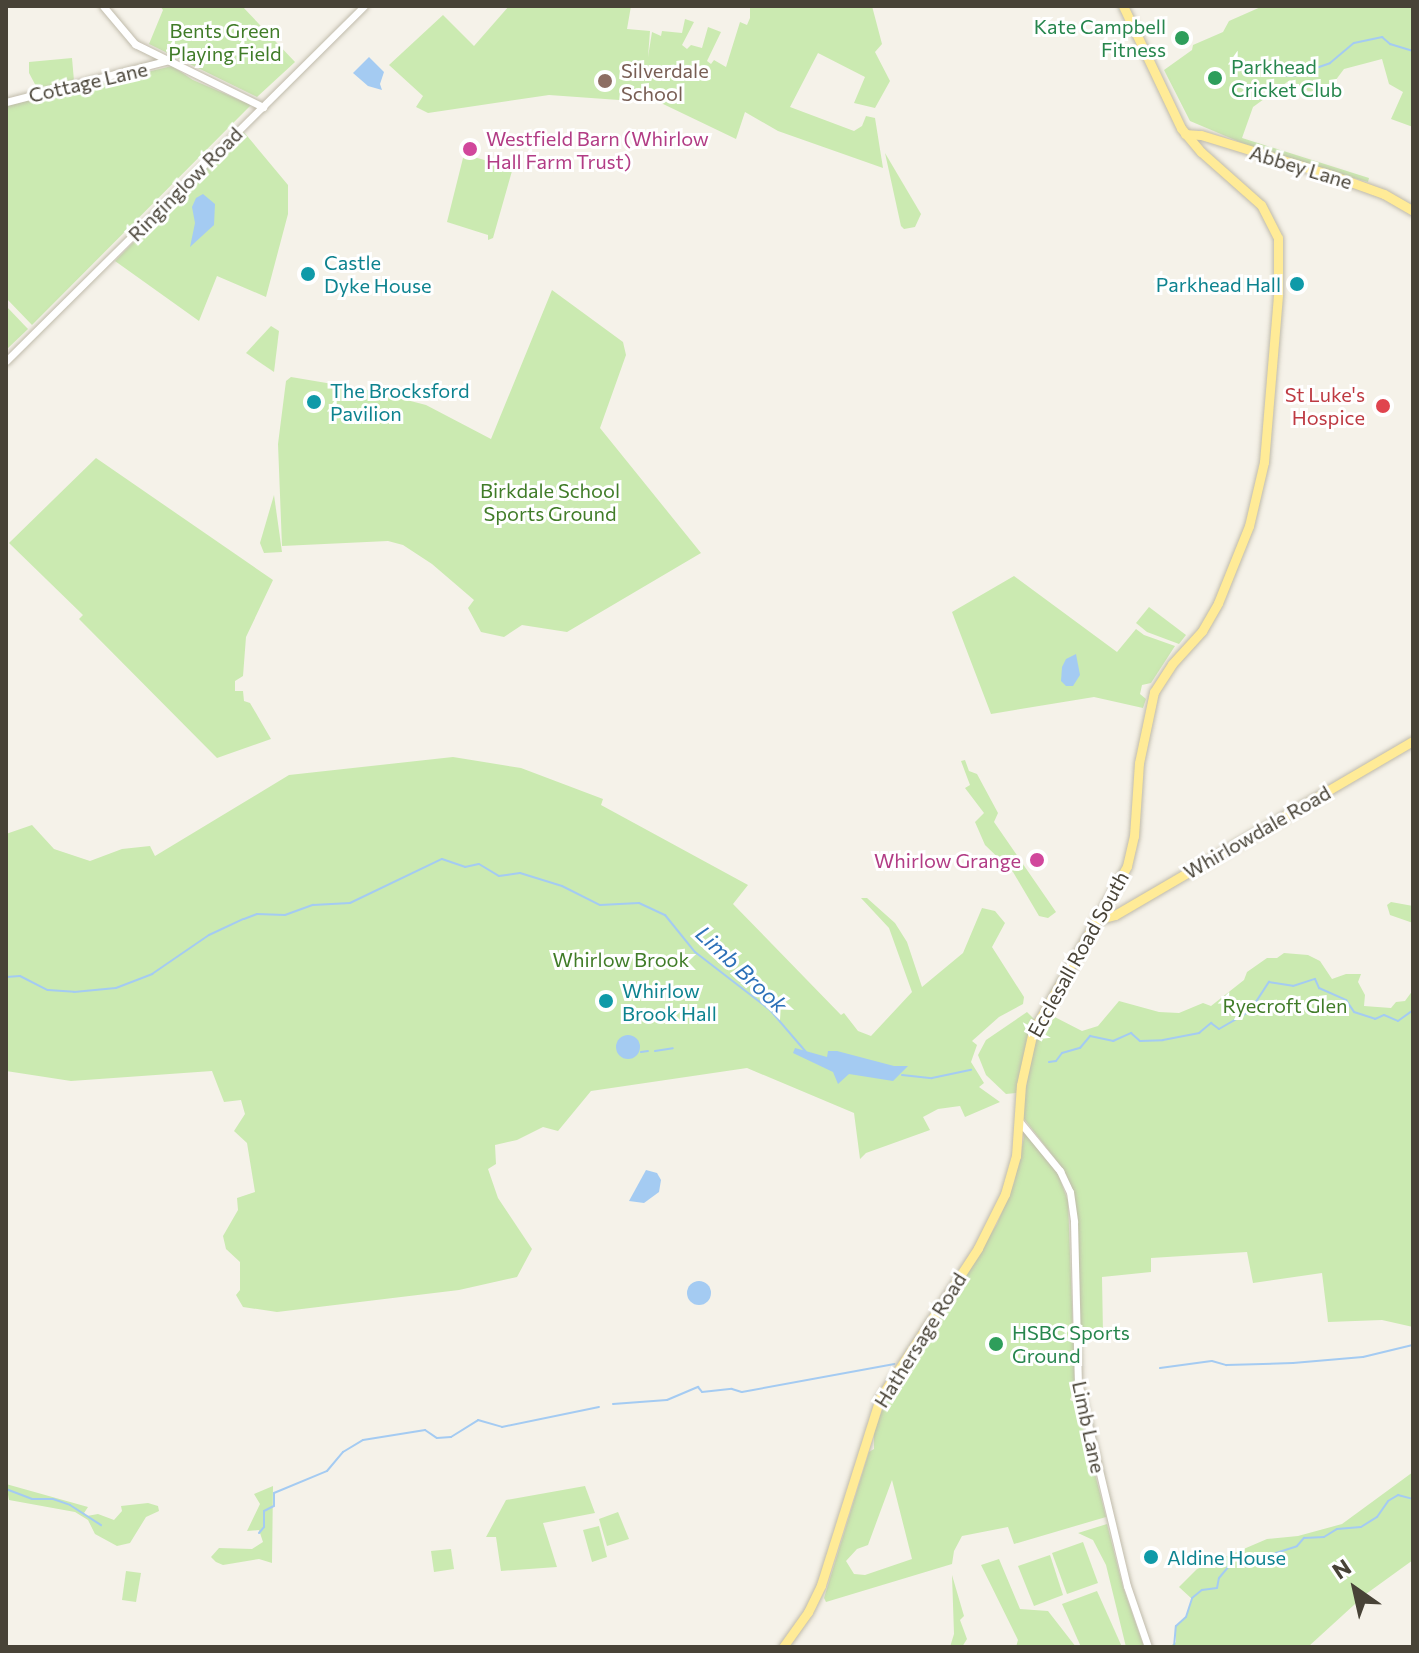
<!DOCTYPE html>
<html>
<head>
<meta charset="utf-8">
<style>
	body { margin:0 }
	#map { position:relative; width:1419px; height:1653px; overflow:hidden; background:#f5f2e9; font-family:Commissioner,sans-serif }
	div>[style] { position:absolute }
	.green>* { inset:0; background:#cbeab1 }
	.water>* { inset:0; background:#a4cbf2 }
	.round { border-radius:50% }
	.stream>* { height:2px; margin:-1px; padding:0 1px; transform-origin:1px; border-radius:1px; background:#a4cbf2 }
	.roads { filter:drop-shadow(0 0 2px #c0bbab) drop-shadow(0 0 2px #c0bbab) }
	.minor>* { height:7px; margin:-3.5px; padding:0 3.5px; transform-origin:3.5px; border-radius:3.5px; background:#fff }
	.major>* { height:9px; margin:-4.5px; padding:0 4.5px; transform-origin:4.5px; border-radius:4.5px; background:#ffeb97 }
	.dots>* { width:22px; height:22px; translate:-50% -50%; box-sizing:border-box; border:4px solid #fff; border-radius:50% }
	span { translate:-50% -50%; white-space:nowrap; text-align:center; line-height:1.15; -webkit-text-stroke:6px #fff; paint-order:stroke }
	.leisure-label { font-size:20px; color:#27864d }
	.right { translate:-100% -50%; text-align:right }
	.left { translate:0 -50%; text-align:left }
	.park-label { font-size:20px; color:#407c28 }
	.education-label { font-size:20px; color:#785e54 }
	.street-label { font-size:20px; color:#484337 }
	.hotel-label { font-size:20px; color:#b23c85 }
	.culture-label { font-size:20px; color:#0d838f }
	.health-label { font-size:20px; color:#be3a42 }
	.water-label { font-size:22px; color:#2c70b8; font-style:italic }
	.frame { position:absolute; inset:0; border:8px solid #484337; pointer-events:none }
	.north { position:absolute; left:1315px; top:1549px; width:80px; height:80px; -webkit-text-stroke:6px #fff; paint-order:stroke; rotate:326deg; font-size:22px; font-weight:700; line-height:32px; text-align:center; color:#484337 }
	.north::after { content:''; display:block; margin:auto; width:28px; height:36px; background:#484337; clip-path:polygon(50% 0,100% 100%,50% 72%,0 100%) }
</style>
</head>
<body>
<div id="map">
	<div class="green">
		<div style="clip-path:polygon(160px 6px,242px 6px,295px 62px,257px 97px,149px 44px,163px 10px)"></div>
		<div style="clip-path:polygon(509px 6px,631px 6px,627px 29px,650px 31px,648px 57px,652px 32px,661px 36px,662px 31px,682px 33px,685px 19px,694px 22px,682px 45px,687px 49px,691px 45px,702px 48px,708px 27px,721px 32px,707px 61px,711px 64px,714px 60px,726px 67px,740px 22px,747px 25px,750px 18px,750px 6px,872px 6px,882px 44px,875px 52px,890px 81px,875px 108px,854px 103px,865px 77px,818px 53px,790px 107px,854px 131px,862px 126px,866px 116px,875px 118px,883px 168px,778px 131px,745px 112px,736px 139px,661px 103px,549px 95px,428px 113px,416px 107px,423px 96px,389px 65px,443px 15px,474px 46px)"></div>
		<div style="clip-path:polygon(1263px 6px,1413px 6px,1413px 127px,1391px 119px,1403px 92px,1389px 84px,1382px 59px,1344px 69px,1326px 93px,1308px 91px,1290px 80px,1253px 107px,1242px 138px,1369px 178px,1368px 182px,1268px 154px,1190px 121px,1164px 70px,1192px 50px,1193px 45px,1223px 32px,1229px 21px)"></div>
		<div style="clip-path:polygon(72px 58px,74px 81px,37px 88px,29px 73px,29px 62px)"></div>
		<div style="clip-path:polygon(172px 66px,193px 80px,251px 105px,32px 325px,6px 298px,6px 106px)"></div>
		<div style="clip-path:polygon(243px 131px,288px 185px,288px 214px,266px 297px,217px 276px,199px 321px,115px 261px)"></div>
		<div style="clip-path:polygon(885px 153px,921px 214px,915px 227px,904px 229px,901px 226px)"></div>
		<div style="clip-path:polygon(464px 154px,491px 162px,498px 160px,512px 171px,493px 238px,488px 240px,488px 235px,447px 222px)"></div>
		<div style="clip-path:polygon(552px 290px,623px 342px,626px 355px,600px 428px,701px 553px,567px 632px,522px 625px,504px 637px,481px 632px,468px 608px,474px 600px,432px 564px,403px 545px,388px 541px,282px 546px,278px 444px,286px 381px,291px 377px,368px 390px,426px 405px,491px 439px)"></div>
		<div style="clip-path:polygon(6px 306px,28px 329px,6px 350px)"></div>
		<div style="clip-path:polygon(271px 326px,279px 331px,274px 372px,246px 353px)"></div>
		<div style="clip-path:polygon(96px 458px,273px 580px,246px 637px,243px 676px,235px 681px,235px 691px,243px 691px,244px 701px,250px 703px,271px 739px,217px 758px,79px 619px,83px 615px,9px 543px)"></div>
		<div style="clip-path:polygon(274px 495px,282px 552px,264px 553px,260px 543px)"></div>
		<div style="clip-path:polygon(1014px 576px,1117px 652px,1136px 629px,1144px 635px,1175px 646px,1151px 683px,1142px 685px,1140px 694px,1146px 699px,1143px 708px,1094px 697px,991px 714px,952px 612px)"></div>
		<div style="clip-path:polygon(1149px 607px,1186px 635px,1179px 644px,1147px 632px,1136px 623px)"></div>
		<div style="clip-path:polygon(453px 757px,521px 768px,603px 799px,601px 805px,748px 885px,733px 904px,841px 1015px,844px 1013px,858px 1031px,871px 1036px,912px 992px,889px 928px,861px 898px,867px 898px,895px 923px,907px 942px,922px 987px,963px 953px,982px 908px,995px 911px,1005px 923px,992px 947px,1024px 997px,1023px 1004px,999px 1017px,972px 1041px,977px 1045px,971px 1062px,984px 1083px,979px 1087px,1000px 1102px,965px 1117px,960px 1106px,938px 1109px,923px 1117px,930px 1130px,866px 1153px,860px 1159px,854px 1113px,747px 1068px,591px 1091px,558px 1131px,543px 1127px,517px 1140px,495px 1145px,496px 1164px,488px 1169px,498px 1198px,532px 1249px,517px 1277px,459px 1290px,277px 1312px,243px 1307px,236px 1295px,240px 1290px,240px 1262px,226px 1249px,223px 1236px,238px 1210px,237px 1198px,255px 1192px,247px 1143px,234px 1131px,245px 1114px,241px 1100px,224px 1102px,212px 1071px,71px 1081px,6px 1071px,6px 834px,32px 825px,54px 849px,90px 861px,122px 849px,150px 846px,155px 856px,289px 775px)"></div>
		<div style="clip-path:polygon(965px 760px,969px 771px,977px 774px,998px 813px,994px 822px,1056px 912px,1048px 918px,1039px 916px,1013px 872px,985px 845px,975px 822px,984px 813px,965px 788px,970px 785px,961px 761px)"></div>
		<div style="clip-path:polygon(1391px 902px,1413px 906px,1413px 923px,1390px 915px,1387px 905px)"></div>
		<div style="clip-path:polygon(1284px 953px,1308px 955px,1320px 961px,1332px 979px,1346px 974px,1361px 974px,1358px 982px,1365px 995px,1364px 1006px,1391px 1008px,1396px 1002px,1405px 1001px,1413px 990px,1413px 1327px,1382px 1320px,1328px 1322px,1322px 1273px,1253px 1283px,1247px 1252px,1151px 1258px,1151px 1272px,1102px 1277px,1103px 1334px,1077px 1336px,1074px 1193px,1063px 1169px,1022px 1116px,1032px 1046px,1045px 1012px,1082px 1031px,1098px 1026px,1119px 1001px,1159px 1012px,1179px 1013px,1203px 1003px,1211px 1006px,1244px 980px,1247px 972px,1267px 958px,1277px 958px)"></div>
		<div style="clip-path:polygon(1027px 1012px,1035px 1020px,1016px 1093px,1006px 1094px,986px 1075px,978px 1055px,986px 1040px)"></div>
		<div style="clip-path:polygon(evenodd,1025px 1133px,1058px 1174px,1068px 1201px,1075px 1384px,1070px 1400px,1077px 1403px,1106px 1517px,1014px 1544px,1008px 1527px,962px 1536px,954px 1551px,952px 1564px,826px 1602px,824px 1598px,869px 1452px,874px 1449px,874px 1432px,884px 1405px,997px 1224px,1014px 1183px,1025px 1133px,892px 1480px,912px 1559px,865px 1575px,854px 1574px,846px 1561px,857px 1549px,868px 1545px,892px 1480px)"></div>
		<div style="clip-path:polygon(1413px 1472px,1413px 1560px,1366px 1594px,1309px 1646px,1169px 1647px,1176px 1642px,1176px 1626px,1186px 1617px,1192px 1599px,1179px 1587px,1197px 1569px,1267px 1539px,1298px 1536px,1342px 1524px)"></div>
		<div style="clip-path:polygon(6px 1484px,88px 1507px,84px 1513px,87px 1516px,98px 1514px,114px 1520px,122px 1511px,121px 1506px,148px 1503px,158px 1506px,159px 1511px,146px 1517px,130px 1543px,117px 1546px,95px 1534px,88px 1520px,75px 1512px,9px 1500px)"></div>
		<div style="clip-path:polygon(273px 1486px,272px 1563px,259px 1559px,223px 1565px,216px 1562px,211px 1557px,219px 1548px,252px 1549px,263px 1542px,259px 1530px,247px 1531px,260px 1504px,254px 1494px)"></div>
		<div style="clip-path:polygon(585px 1486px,595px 1513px,543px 1523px,557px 1567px,501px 1571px,496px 1537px,486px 1537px,506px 1500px)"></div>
		<div style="clip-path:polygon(618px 1512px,629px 1539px,607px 1546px,599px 1519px)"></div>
		<div style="clip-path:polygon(1107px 1524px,1123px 1587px,1144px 1647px,1126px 1647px,1106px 1565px,1093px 1540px,1078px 1533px)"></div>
		<div style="clip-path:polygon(599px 1526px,607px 1557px,592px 1562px,583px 1530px)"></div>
		<div style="clip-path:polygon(1083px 1542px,1098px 1583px,1067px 1594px,1052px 1553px)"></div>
		<div style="clip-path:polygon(451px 1549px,454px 1569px,434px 1572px,431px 1551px)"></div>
		<div style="clip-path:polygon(1050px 1555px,1063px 1595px,1034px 1606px,1018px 1566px)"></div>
		<div style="clip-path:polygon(999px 1559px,1020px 1609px,1048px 1611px,1076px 1647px,1016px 1647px,1018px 1640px,981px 1565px)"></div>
		<div style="clip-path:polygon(126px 1571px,141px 1573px,136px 1602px,122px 1600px)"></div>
		<div style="clip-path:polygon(952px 1575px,964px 1616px,960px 1620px,967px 1639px,962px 1647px,950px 1647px,954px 1634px)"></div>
		<div style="clip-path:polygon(1097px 1591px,1122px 1647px,1081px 1647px,1062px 1604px)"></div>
	</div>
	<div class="water">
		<div style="clip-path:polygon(369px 57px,384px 72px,380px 84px,382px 90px,368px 86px,353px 73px)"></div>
		<div style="clip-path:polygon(203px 194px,215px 204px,214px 225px,190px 247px,195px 223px,192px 207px,196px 198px)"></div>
		<div style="clip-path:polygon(1076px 654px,1080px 675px,1073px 686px,1066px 686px,1061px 681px,1062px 667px,1066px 659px)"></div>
		<div class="round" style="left:616px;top:1035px;width:24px;height:24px"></div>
		<div style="clip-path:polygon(795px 1048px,827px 1057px,828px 1051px,837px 1051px,894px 1066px,908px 1066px,893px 1081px,849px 1074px,838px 1084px,833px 1072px,793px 1053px)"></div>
		<div style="clip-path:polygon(646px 1170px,657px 1173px,661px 1180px,659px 1192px,644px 1203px,629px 1201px)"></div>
		<div class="round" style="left:687px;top:1281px;width:24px;height:24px"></div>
	</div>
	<div class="stream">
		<div style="left:1283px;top:75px;width:10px;rotate:6deg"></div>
		<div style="left:1293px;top:76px;width:39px;rotate:-19deg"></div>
		<div style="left:1330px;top:63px;width:31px;rotate:-40deg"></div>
		<div style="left:1354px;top:43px;width:29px;rotate:-12deg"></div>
		<div style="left:1382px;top:37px;width:11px;rotate:41deg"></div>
		<div style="left:1390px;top:44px;width:24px;rotate:17deg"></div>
		<div style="left:6px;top:977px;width:14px;rotate:-4deg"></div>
		<div style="left:20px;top:976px;width:31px;rotate:27deg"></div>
		<div style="left:48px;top:990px;width:26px;rotate:4deg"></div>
		<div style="left:74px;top:992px;width:42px;rotate:-5.4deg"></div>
		<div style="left:116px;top:988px;width:39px;rotate:-21deg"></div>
		<div style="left:152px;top:974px;width:69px;rotate:-34.4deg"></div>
		<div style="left:209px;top:935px;width:38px;rotate:-25deg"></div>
		<div style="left:244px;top:919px;width:14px;rotate:-21deg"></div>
		<div style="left:257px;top:914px;width:28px;rotate:2deg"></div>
		<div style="left:285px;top:915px;width:30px;rotate:-20deg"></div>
		<div style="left:313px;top:905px;width:37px;rotate:-3deg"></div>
		<div style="left:350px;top:903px;width:102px;rotate:-25.6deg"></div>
		<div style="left:442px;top:859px;width:24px;rotate:19deg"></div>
		<div style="left:465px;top:867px;width:14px;rotate:-12deg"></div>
		<div style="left:479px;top:864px;width:23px;rotate:31deg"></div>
		<div style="left:499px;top:876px;width:21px;rotate:-8deg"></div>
		<div style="left:520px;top:873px;width:44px;rotate:17.2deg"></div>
		<div style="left:562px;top:886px;width:42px;rotate:26.6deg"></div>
		<div style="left:600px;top:905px;width:39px;rotate:-3deg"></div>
		<div style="left:639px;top:903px;width:29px;rotate:25deg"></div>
		<div style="left:665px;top:915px;width:48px;rotate:51deg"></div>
		<div style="left:695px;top:952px;width:95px;rotate:37.7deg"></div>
		<div style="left:770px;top:1010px;width:55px;rotate:49.4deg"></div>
		<div style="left:1413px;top:986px;width:3px;rotate:90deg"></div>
		<div style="left:655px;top:1051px;width:18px;rotate:-9deg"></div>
		<div style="left:641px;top:1052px;width:7px;rotate:-8deg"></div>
		<div style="left:1049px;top:1062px;width:7px;rotate:-8deg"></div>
		<div style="left:1056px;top:1061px;width:10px;rotate:-53deg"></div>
		<div style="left:1062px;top:1053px;width:19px;rotate:-16deg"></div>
		<div style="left:1080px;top:1048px;width:16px;rotate:-50deg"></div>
		<div style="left:1090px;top:1036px;width:24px;rotate:12deg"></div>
		<div style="left:1113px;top:1041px;width:20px;rotate:-24deg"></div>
		<div style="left:1131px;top:1033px;width:12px;rotate:42deg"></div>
		<div style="left:1140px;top:1041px;width:23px;rotate:-2deg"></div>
		<div style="left:1163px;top:1040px;width:37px;rotate:-11deg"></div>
		<div style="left:1199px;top:1033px;width:16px;rotate:-40deg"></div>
		<div style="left:1211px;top:1023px;width:10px;rotate:37deg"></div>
		<div style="left:1219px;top:1029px;width:36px;rotate:-30deg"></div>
		<div style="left:1250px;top:1011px;width:35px;rotate:-57deg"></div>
		<div style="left:1269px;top:982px;width:24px;rotate:9deg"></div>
		<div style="left:1293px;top:986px;width:23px;rotate:-18deg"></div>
		<div style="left:1315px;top:979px;width:10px;rotate:66deg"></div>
		<div style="left:1319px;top:988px;width:30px;rotate:24deg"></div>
		<div style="left:1346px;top:1000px;width:14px;rotate:56deg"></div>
		<div style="left:1354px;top:1012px;width:22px;rotate:18deg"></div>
		<div style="left:1375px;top:1019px;width:10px;rotate:-24deg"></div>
		<div style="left:1384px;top:1015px;width:15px;rotate:23deg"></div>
		<div style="left:1398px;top:1021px;width:19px;rotate:-36deg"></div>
		<div style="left:902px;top:1075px;width:30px;rotate:6deg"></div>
		<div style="left:932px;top:1078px;width:40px;rotate:-12deg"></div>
		<div style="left:1160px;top:1368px;width:52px;rotate:-7.7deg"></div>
		<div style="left:1212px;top:1361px;width:15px;rotate:16deg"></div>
		<div style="left:1226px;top:1365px;width:67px;rotate:-1.7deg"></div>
		<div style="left:1293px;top:1363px;width:70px;rotate:-4.9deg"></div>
		<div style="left:1363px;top:1357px;width:51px;rotate:-13.5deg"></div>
		<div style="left:613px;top:1404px;width:54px;rotate:-4.2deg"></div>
		<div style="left:667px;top:1400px;width:34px;rotate:-23deg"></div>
		<div style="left:698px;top:1387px;width:6px;rotate:51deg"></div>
		<div style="left:702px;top:1392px;width:30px;rotate:-6deg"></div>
		<div style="left:732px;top:1389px;width:10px;rotate:17deg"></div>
		<div style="left:742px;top:1392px;width:155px;rotate:-10.4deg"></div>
		<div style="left:6px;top:1489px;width:28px;rotate:21deg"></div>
		<div style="left:32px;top:1499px;width:21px"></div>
		<div style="left:53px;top:1499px;width:18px;rotate:19deg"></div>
		<div style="left:70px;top:1505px;width:37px;rotate:33deg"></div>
		<div style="left:259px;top:1533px;width:8px;rotate:-50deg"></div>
		<div style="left:264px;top:1527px;width:16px;rotate:-90deg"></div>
		<div style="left:264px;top:1511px;width:11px;rotate:-27deg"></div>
		<div style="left:274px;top:1506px;width:13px;rotate:-90deg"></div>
		<div style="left:274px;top:1493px;width:57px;rotate:-22.5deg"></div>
		<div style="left:327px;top:1471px;width:25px;rotate:-50deg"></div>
		<div style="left:343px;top:1452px;width:23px;rotate:-31deg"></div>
		<div style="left:363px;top:1440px;width:63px;rotate:-9.2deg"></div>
		<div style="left:425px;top:1430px;width:14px;rotate:34deg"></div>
		<div style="left:437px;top:1438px;width:14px;rotate:-4deg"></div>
		<div style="left:451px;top:1437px;width:32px;rotate:-32deg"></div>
		<div style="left:478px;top:1420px;width:25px;rotate:16deg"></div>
		<div style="left:502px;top:1427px;width:99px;rotate:-11.7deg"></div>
		<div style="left:1174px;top:1647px;width:21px;rotate:-85deg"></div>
		<div style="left:1176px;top:1626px;width:13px;rotate:-42deg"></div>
		<div style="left:1186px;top:1617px;width:20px;rotate:-72deg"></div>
		<div style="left:1192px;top:1598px;width:13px;rotate:-39deg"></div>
		<div style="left:1202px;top:1590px;width:15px;rotate:-8deg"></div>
		<div style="left:1217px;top:1588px;width:10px;rotate:-79deg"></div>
		<div style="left:1219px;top:1578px;width:23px;rotate:-50deg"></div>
		<div style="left:1234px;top:1560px;width:16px;rotate:-22deg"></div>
		<div style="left:1249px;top:1554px;width:21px;rotate:14deg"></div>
		<div style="left:1269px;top:1559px;width:9px;rotate:-41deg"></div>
		<div style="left:1276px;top:1553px;width:22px;rotate:-18deg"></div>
		<div style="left:1297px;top:1546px;width:11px;rotate:-49deg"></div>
		<div style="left:1304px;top:1538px;width:20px;rotate:-3deg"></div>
		<div style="left:1324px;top:1537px;width:15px;rotate:-32deg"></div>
		<div style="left:1337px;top:1529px;width:24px;rotate:-5deg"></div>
		<div style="left:1361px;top:1527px;width:19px;rotate:-32deg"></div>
		<div style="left:1377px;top:1517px;width:19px;rotate:-55deg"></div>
		<div style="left:1388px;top:1501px;width:12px;rotate:-31deg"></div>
		<div style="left:1398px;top:1495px;width:16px;rotate:15deg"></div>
	</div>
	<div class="roads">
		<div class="minor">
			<div style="left:103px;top:6px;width:50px;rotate:49.9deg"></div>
			<div style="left:135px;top:44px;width:143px;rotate:26.2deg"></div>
			<div style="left:6px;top:102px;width:168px;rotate:-14.4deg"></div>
			<div style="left:6px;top:361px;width:504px;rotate:-44.76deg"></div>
			<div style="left:1019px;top:1121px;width:65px;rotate:50.6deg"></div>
			<div style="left:1060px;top:1171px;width:23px;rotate:65deg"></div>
			<div style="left:1070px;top:1192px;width:30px;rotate:82deg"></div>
			<div style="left:1074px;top:1222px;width:160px;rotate:88.6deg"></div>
			<div style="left:1078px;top:1382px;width:210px;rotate:76.5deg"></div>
			<div style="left:1127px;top:1586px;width:65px;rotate:71deg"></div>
		</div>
		<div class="major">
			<div style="left:1185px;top:134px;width:16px;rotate:4deg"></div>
			<div style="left:1201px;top:135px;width:139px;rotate:17.1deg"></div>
			<div style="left:1334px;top:176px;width:53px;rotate:19.8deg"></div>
			<div style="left:1384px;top:194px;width:34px;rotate:30deg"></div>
			<div style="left:1100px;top:919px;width:16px;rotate:-15deg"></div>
			<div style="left:1115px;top:915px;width:345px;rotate:-30.3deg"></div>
			<div style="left:783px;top:1647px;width:43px;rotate:-54.5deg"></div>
			<div style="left:808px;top:1612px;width:30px;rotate:-64deg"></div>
			<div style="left:821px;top:1585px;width:196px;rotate:-72.5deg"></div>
			<div style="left:880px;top:1398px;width:179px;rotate:-56.8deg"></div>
			<div style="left:978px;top:1248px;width:60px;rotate:-63.4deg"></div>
			<div style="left:1005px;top:1194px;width:40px;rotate:-74deg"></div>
			<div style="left:1016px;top:1156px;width:71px;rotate:-86deg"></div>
			<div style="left:1021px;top:1085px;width:55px;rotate:-77.5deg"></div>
			<div style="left:1033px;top:1031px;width:190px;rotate:-60.3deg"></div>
			<div style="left:1127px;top:866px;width:31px;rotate:-77deg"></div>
			<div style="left:1134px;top:836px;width:73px;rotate:-86.1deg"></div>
			<div style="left:1139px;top:763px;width:73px;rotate:-78.1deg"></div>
			<div style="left:1154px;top:692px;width:33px;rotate:-57deg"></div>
			<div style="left:1172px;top:664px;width:45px;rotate:-47.7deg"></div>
			<div style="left:1202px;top:631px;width:32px;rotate:-60deg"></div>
			<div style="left:1218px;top:603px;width:83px;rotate:-68.1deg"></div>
			<div style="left:1249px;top:526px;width:66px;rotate:-76.8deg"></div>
			<div style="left:1264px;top:462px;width:169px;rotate:-85.2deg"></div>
			<div style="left:1278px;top:294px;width:56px;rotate:-90deg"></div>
			<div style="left:1278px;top:238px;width:37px;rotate:-117deg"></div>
			<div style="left:1261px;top:205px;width:80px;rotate:-138.5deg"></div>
			<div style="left:1201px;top:152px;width:31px;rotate:-130deg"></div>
			<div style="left:1181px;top:128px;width:135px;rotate:-115.4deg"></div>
		</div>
	</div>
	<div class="dots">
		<div style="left:1182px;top:38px;background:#2e9e5b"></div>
		<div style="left:1215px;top:78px;background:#2e9e5b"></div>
		<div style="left:605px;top:81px;background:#8d6e63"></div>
		<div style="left:470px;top:149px;background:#d1479c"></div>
		<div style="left:308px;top:274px;background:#0f9aa8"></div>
		<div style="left:1297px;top:284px;background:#0f9aa8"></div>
		<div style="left:314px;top:402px;background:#0f9aa8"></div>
		<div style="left:1383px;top:406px;background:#e0444e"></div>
		<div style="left:1037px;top:860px;background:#d1479c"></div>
		<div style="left:606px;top:1001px;background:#0f9aa8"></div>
		<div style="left:996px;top:1344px;background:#2e9e5b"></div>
		<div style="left:1151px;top:1557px;background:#0f9aa8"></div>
	</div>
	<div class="leisure-label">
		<span class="right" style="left:1166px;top:38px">Kate Campbell<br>Fitness</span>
		<span class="left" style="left:1231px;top:78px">Parkhead<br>Cricket Club</span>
		<span class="left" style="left:1012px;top:1344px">HSBC Sports<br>Ground</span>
	</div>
	<div class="park-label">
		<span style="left:225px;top:42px">Bents Green<br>Playing Field</span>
		<span style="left:550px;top:502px">Birkdale School<br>Sports Ground</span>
		<span style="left:621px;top:959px">Whirlow Brook</span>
		<span style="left:1285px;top:1005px">Ryecroft Glen</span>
	</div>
	<div class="education-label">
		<span class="left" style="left:621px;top:82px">Silverdale<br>School</span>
	</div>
	<div class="street-label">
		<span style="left:88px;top:82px;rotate:-13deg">Cottage Lane</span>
		<span style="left:1301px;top:167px;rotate:17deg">Abbey Lane</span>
		<span style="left:185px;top:184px;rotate:-45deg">Ringinglow Road</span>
		<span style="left:1257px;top:832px;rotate:-30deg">Whirlowdale Road</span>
		<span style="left:1078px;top:954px;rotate:-61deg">Ecclesall Road South</span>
		<span style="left:920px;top:1340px;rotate:-58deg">Hathersage Road</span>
		<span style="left:1089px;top:1427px;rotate:78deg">Limb Lane</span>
	</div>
	<div class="hotel-label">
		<span class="left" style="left:486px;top:150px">Westfield Barn (Whirlow<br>Hall Farm Trust)</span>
		<span class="right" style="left:1021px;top:860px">Whirlow Grange</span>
	</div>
	<div class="culture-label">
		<span class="left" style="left:324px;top:274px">Castle<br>Dyke House</span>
		<span class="right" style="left:1281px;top:284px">Parkhead Hall</span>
		<span class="left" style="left:330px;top:402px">The Brocksford<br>Pavilion</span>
		<span class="left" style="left:622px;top:1002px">Whirlow<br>Brook Hall</span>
		<span class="left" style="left:1167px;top:1557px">Aldine House</span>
	</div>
	<div class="health-label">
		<span class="right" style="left:1365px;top:406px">St Luke's<br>Hospice</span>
	</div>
	<div class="water-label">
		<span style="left:742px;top:969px;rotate:43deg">Limb Brook</span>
	</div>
	<div class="frame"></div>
	<div class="north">N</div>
</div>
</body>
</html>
